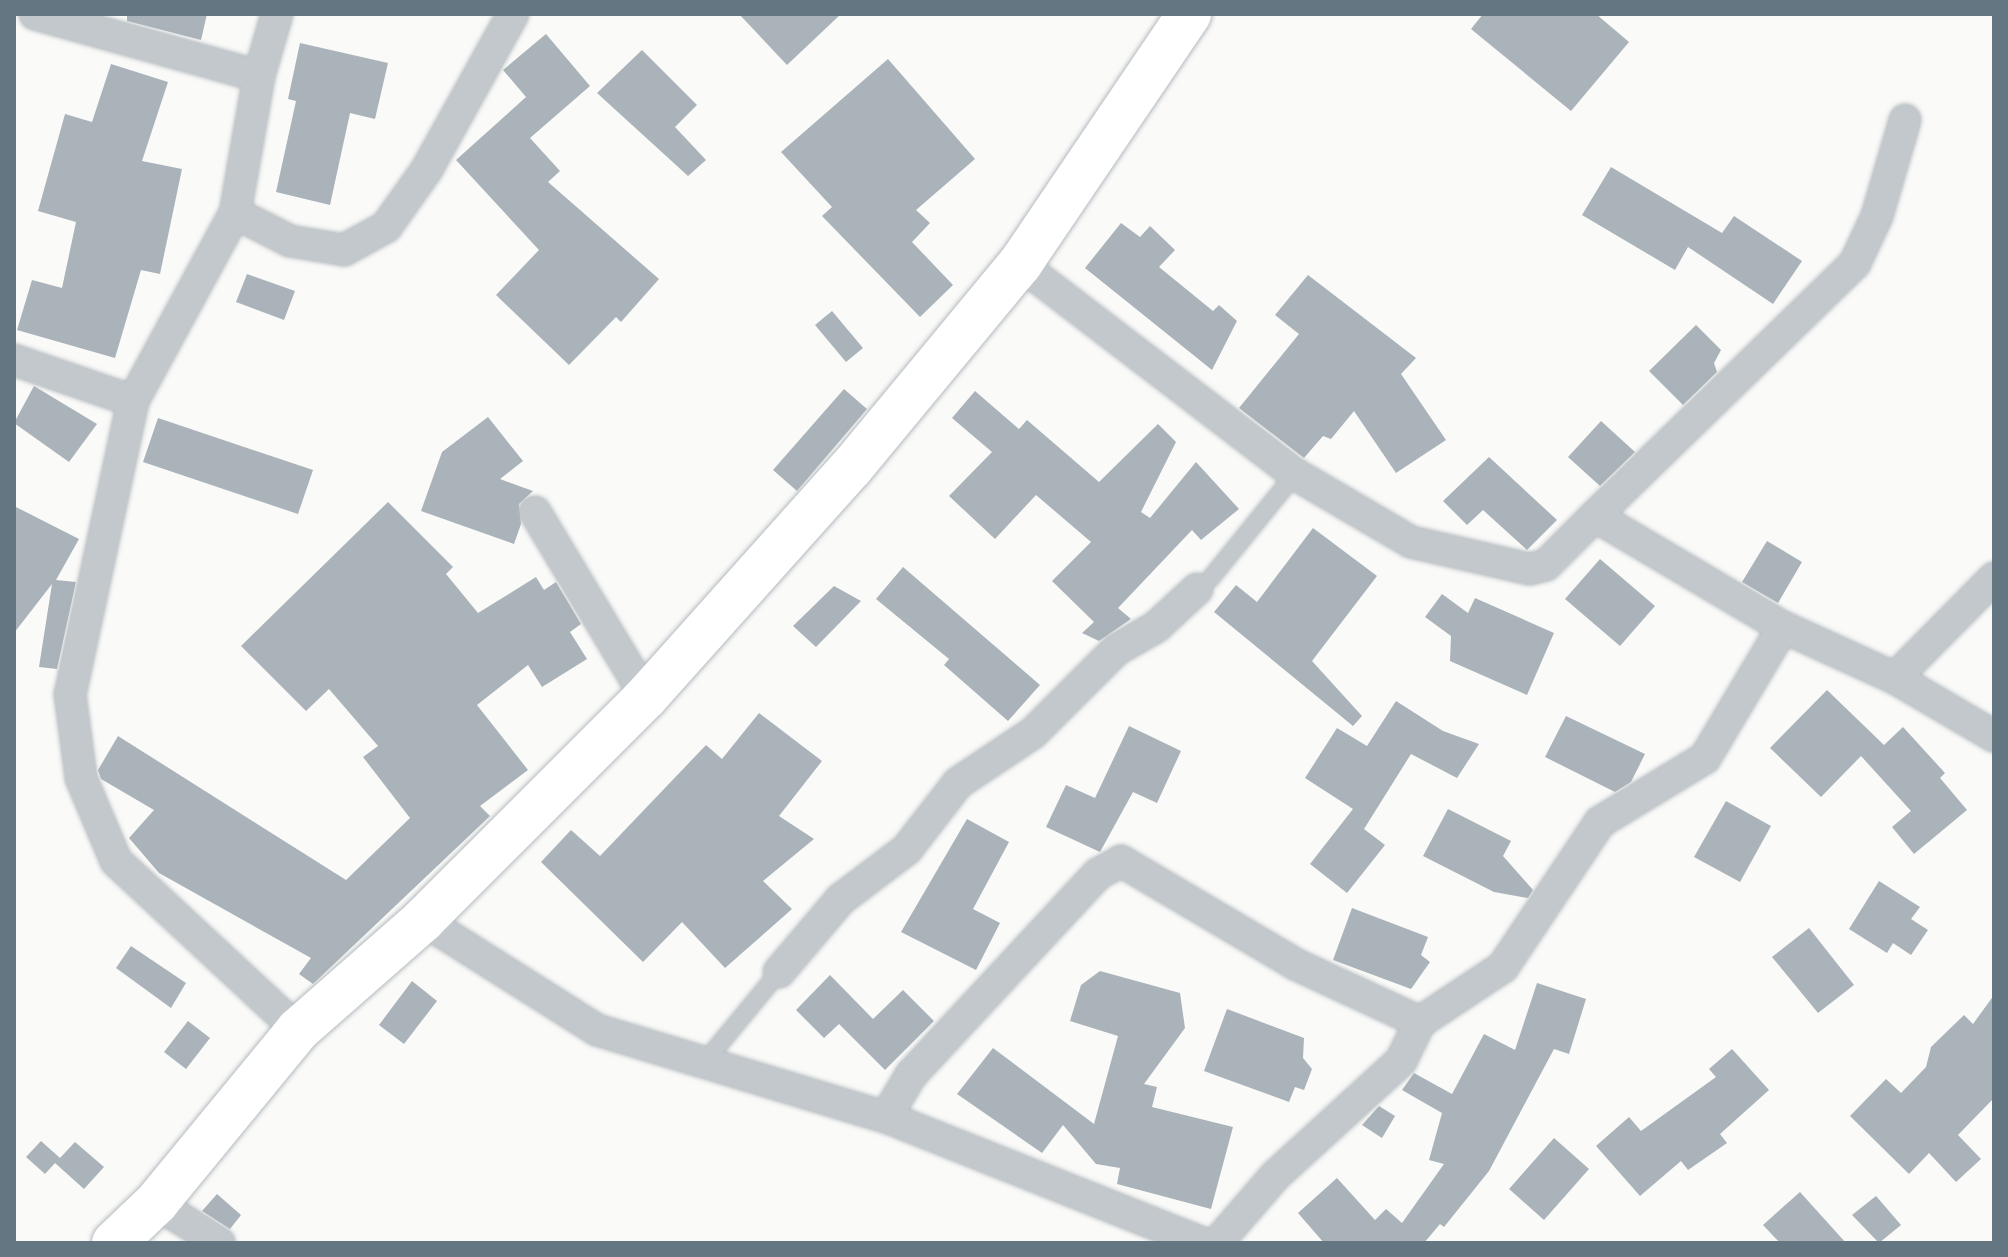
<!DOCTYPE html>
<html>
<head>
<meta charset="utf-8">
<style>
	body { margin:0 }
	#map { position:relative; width:2008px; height:1257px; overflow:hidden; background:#fafaf8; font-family:"Varela Round",sans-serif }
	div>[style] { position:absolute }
	.building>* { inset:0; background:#aab3b9 }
	.roads { filter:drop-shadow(0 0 2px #b3babf) drop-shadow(0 0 2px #b3babf) }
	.lane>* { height:16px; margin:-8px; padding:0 8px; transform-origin:8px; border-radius:8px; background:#c3c8cc }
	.street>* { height:30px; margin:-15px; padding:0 15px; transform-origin:15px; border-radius:15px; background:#c3c8cc }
	.secondary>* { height:44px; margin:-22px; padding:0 22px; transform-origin:22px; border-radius:22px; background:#fff }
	span { translate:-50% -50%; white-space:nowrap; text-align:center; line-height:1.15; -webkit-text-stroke:8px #fff; paint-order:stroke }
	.frame { position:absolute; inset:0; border:16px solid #657683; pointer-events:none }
</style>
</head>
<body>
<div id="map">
	<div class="building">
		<div style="clip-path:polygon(127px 14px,207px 14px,201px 40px,127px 21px)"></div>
		<div style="clip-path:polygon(739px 14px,841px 14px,787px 65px)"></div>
		<div style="clip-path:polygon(1483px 14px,1596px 14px,1629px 42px,1571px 111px,1471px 29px)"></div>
		<div style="clip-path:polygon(546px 34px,590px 86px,530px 138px,560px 171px,548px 182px,659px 279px,621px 322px,616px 317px,569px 365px,496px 295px,539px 250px,456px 160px,526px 97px,503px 70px)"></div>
		<div style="clip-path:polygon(300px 43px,388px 63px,375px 119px,350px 113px,330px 205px,276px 192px,296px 101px,288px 99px)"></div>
		<div style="clip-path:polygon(642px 50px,697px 105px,675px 127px,706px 160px,688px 176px,597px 93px)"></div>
		<div style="clip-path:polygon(888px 59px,975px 159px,916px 210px,930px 223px,912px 242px,953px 285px,920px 317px,822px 216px,832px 207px,781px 152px)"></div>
		<div style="clip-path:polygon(111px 64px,168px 82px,142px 161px,182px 169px,160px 274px,141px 270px,115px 358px,17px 330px,32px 280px,62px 288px,76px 222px,38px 211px,65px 114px,92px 122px)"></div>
		<div style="clip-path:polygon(1611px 167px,1722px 233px,1734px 216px,1802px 261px,1773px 304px,1688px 247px,1675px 270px,1582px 215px)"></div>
		<div style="clip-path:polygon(1121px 223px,1140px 237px,1150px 226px,1175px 250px,1159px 267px,1213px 311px,1219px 305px,1237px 321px,1212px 370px,1085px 268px)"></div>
		<div style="clip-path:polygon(247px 274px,295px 291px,284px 320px,236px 302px)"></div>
		<div style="clip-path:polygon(1308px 275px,1416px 358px,1401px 374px,1446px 440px,1396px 473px,1354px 411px,1331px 439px,1323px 436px,1304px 458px,1239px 408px,1299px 334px,1275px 315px)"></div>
		<div style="clip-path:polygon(832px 311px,863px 348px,846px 362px,815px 325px)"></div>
		<div style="clip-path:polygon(1696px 325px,1721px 350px,1714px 363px,1717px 372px,1683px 405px,1649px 371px)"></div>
		<div style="clip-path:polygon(34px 386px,97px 424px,69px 462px,14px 423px)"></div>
		<div style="clip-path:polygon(844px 389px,867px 409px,797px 491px,773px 470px)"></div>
		<div style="clip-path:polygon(975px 391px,1019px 429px,1027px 420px,1099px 482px,1158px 424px,1176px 442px,1141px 512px,1150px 518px,1196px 462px,1239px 509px,1201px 540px,1192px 530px,1118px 608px,1131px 619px,1099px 641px,1082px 633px,1094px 622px,1052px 581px,1091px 542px,1036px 495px,995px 539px,949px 496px,992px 452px,952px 418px)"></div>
		<div style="clip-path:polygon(488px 417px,523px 461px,500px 479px,533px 491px,519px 504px,521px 524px,514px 544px,421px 511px,442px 452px)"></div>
		<div style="clip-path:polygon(158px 418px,313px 470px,298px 514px,143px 462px)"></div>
		<div style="clip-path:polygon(1601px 421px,1635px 452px,1600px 486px,1568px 457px)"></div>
		<div style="clip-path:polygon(1489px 457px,1557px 520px,1527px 550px,1483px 510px,1467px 525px,1443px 501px)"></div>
		<div style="clip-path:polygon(388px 502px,453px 567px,446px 574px,478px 613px,536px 577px,544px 590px,556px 582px,581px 624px,570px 632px,587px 659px,542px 687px,528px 665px,477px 705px,528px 770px,480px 806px,490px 816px,313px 984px,299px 974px,311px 958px,159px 873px,129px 838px,154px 810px,101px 779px,98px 770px,118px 736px,346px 880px,410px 818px,363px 757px,378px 746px,329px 689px,306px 711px,241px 646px)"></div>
		<div style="clip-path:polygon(14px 506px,79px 539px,56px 580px,76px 582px,57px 669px,39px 667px,52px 584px,14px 633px)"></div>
		<div style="clip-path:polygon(1313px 528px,1377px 576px,1312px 661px,1362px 716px,1353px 726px,1214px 612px,1236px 585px,1257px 602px)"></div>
		<div style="clip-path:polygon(1767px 541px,1802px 562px,1778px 603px,1742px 582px)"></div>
		<div style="clip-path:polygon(1600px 559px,1655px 606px,1620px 646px,1565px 599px)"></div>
		<div style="clip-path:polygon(903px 567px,1040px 685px,1008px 721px,944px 665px,949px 659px,876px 599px)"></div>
		<div style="clip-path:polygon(834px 586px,861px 601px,816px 647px,793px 626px)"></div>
		<div style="clip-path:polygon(1442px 594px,1468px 613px,1475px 598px,1554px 633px,1527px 695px,1450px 661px,1451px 636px,1425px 617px)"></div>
		<div style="clip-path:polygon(1827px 690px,1884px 745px,1903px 727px,1945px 773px,1940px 778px,1967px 810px,1914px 854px,1892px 827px,1911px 811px,1861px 756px,1821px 797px,1770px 748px)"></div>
		<div style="clip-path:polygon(1396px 701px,1443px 731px,1479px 744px,1457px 778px,1411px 754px,1364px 829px,1385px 845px,1347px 893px,1310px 864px,1353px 809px,1305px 778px,1337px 728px,1367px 746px)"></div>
		<div style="clip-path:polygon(759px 713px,822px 761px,779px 816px,814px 839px,763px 881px,792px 909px,725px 968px,682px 922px,643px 962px,541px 862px,571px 830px,600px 856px,706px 745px,722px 759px)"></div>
		<div style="clip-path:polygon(1566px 716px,1645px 754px,1631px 782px,1615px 792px,1545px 757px)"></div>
		<div style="clip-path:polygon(1129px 726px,1181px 751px,1157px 803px,1133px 792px,1100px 852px,1046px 827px,1066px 785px,1095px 798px)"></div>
		<div style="clip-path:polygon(1726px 801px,1771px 826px,1740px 882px,1694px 857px)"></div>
		<div style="clip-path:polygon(1448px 809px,1511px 841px,1503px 856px,1533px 890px,1528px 898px,1494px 892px,1423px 856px)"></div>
		<div style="clip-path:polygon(967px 819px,1009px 842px,973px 909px,1000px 923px,976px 970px,901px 932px)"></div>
		<div style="clip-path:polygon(1879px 881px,1920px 907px,1911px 919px,1928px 930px,1911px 955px,1893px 943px,1887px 953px,1849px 929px)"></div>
		<div style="clip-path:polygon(1352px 908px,1428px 937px,1421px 955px,1430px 962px,1411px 989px,1333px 960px)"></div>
		<div style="clip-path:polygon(1809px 928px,1854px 985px,1818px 1013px,1772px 957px)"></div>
		<div style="clip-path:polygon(131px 946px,186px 983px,171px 1008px,116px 968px)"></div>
		<div style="clip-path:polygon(1100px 971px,1180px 993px,1185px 1028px,1144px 1084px,1157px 1087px,1152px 1107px,1233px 1127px,1211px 1209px,1117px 1184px,1120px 1168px,1096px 1164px,1063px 1125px,1042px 1153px,957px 1094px,993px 1048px,1094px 1124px,1118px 1036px,1070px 1021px,1081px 985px)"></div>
		<div style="clip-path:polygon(830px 975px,873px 1019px,903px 990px,934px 1021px,885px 1070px,839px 1024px,824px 1038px,796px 1010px)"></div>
		<div style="clip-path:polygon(412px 981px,437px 1001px,404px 1044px,379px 1025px)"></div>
		<div style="clip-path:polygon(1537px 983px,1586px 999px,1569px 1054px,1554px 1049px,1489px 1171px,1444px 1227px,1440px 1224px,1424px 1243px,1324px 1243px,1298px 1213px,1337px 1178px,1375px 1220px,1386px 1209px,1402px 1223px,1444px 1164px,1429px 1160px,1442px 1113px,1402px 1090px,1414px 1073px,1452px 1094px,1484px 1034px,1515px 1050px)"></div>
		<div style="clip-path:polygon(1994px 995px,1994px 1098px,1958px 1135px,1981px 1159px,1956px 1182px,1929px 1153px,1909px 1174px,1850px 1116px,1886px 1079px,1901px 1093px,1926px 1067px,1931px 1047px,1964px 1015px,1973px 1024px)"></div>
		<div style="clip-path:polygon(1227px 1009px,1304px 1038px,1303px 1058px,1312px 1069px,1304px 1090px,1295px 1087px,1289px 1102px,1204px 1071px)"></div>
		<div style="clip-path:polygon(188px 1021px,210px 1038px,186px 1069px,164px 1052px)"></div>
		<div style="clip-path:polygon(1732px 1049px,1769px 1090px,1720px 1134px,1727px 1143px,1688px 1170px,1681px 1161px,1640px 1196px,1596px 1146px,1629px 1117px,1641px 1131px,1716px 1077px,1709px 1069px)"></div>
		<div style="clip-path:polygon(1379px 1106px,1395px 1116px,1382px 1138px,1362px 1125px)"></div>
		<div style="clip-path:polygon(1554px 1138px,1589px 1169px,1544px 1220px,1509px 1189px)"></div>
		<div style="clip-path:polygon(41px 1141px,60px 1158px,75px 1142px,104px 1167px,84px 1189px,55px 1163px,45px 1174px,26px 1157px)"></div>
		<div style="clip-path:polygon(1800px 1192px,1846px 1243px,1780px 1243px,1763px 1225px)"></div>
		<div style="clip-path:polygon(217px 1194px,241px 1215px,230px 1229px,202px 1211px)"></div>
		<div style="clip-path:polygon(1876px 1196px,1901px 1225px,1879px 1243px,1852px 1215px)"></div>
	</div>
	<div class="roads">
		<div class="lane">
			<div style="left:1210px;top:579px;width:135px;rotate:-51deg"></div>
			<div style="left:704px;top:1063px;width:118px;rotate:-50.5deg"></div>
		</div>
		<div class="street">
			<div style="left:35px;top:14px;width:232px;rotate:15.5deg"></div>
			<div style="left:277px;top:14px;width:65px;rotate:106.2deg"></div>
			<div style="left:259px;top:76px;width:139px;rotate:99.9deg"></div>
			<div style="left:235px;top:213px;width:214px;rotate:118.5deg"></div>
			<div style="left:133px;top:401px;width:300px;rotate:102.1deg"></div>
			<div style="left:70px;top:694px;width:85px;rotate:82.5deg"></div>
			<div style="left:81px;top:778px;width:90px;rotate:67.1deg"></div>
			<div style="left:116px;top:861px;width:248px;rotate:42.9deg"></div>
			<div style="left:235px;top:213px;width:62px;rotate:27deg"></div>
			<div style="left:290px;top:241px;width:55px;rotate:9.5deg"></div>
			<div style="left:344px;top:250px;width:48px;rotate:-28.7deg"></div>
			<div style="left:386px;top:227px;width:71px;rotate:-54.7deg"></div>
			<div style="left:427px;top:169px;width:177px;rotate:-61deg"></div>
			<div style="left:1020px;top:264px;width:346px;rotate:37.4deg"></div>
			<div style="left:1295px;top:474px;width:134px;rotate:30.4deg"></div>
			<div style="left:1411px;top:542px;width:122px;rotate:12.8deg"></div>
			<div style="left:1530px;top:569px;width:16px;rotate:-14deg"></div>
			<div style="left:1546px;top:565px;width:69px;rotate:-45deg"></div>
			<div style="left:1595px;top:516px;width:218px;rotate:30.6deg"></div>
			<div style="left:1783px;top:627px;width:123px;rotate:24.5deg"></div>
			<div style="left:1895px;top:678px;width:141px;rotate:-45.3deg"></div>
			<div style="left:14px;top:360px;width:126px;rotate:19deg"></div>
			<div style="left:535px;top:512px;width:216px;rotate:59deg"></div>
			<div style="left:1595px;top:516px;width:363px;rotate:-44.2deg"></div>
			<div style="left:1855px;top:263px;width:52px;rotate:-64.9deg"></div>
			<div style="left:1877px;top:216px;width:100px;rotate:-73.7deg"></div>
			<div style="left:1895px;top:678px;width:115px;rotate:30.4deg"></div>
			<div style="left:423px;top:920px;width:206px;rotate:32.3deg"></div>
			<div style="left:597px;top:1030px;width:302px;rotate:16.8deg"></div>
			<div style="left:886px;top:1117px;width:340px;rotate:21.7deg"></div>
			<div style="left:779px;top:972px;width:96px;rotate:-49.7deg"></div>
			<div style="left:841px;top:899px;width:83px;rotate:-37.1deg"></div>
			<div style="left:907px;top:849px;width:83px;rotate:-52.3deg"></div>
			<div style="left:958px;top:783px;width:90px;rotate:-33.7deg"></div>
			<div style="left:1033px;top:733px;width:117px;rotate:-45deg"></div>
			<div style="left:1116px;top:650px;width:46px;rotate:-29.9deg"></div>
			<div style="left:1156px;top:627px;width:56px;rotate:-42.8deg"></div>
			<div style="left:886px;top:1117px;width:49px;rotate:-59.2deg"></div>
			<div style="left:911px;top:1075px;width:275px;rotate:-47.1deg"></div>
			<div style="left:1098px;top:874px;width:26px;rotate:-29deg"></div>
			<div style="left:1121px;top:861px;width:202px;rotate:30.6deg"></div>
			<div style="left:1295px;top:964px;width:138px;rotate:24.9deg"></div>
			<div style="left:156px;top:1203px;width:75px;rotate:32.4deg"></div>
			<div style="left:1217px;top:1243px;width:89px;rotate:-49.1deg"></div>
			<div style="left:1275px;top:1176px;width:171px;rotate:-42.4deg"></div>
			<div style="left:1401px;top:1061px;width:43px;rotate:-64deg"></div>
			<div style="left:1420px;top:1022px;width:100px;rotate:-33.5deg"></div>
			<div style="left:1503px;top:967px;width:174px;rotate:-56.2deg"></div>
			<div style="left:1600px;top:822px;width:123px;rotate:-31.4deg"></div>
			<div style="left:1705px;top:758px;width:152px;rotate:-59.2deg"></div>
		</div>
		<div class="secondary">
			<div style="left:114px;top:1243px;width:58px;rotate:-43.6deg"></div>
			<div style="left:156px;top:1203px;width:224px;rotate:-50.6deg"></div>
			<div style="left:298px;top:1030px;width:167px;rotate:-41.3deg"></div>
			<div style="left:423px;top:920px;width:315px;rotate:-45deg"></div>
			<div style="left:646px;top:697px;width:307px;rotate:-48.2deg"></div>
			<div style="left:851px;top:468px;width:265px;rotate:-50.4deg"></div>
			<div style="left:1020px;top:264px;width:302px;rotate:-55.9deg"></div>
		</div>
	</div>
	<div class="frame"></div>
</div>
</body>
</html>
